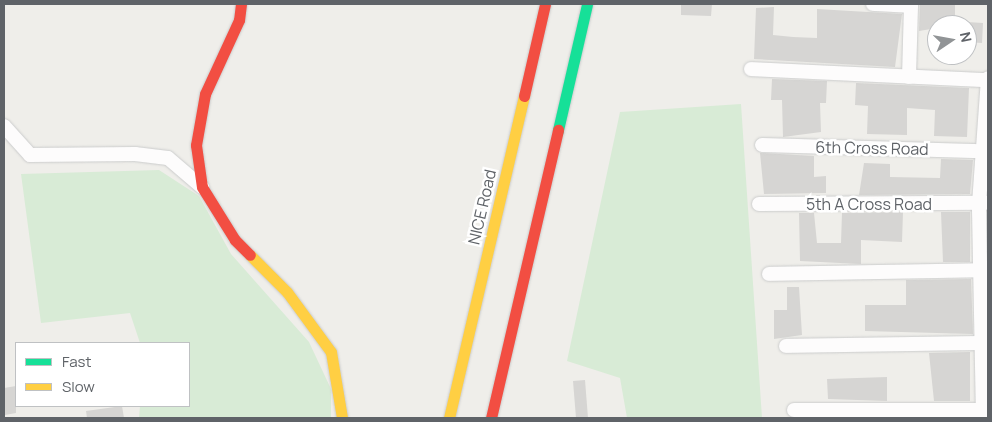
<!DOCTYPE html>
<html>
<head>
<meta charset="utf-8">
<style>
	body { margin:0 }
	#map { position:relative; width:992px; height:422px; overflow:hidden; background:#efeeea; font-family:Manrope,sans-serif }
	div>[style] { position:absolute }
	.green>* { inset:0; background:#d8ebd6 }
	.building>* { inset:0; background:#d6d5d3 }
	.roads { filter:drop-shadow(0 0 1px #cbcccc) drop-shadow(0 0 1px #cbcccc) }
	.street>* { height:14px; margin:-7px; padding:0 7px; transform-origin:7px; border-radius:7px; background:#fdfcfc }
	.fast>* { height:11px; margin:-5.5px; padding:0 5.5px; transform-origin:5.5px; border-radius:5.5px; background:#16e098 }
	.slow>* { height:11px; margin:-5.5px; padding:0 5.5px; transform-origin:5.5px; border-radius:5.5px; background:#ffcf43 }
	.jam>* { height:11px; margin:-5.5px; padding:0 5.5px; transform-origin:5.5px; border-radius:5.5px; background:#f24e42 }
	span { translate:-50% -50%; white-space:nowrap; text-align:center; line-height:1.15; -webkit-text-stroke:5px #fff; paint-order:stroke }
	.street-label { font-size:16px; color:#5f6368 }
	.frame { position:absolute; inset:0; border:5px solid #5f6368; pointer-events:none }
	.legend { position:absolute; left:15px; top:342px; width:175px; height:65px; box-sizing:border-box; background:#fff; border:1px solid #bfc1c3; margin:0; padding:6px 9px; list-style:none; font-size:15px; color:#5f6368 }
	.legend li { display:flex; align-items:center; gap:10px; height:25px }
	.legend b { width:25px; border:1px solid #bfc1c3 }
	.north { position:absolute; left:927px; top:15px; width:50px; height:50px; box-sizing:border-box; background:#fff; border:1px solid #bfc1c3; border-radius:50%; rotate:78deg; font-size:14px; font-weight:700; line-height:20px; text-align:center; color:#5f6368 }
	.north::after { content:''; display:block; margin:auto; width:18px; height:22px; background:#919496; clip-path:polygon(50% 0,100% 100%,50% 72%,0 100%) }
</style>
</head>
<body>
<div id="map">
	<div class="green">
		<div style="clip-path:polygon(741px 104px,762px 418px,627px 418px,620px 378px,567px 361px,620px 112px)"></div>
		<div style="clip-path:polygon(159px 170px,199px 196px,231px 254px,309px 342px,331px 389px,331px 418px,139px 418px,140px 406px,189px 406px,189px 343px,140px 343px,130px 313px,41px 323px,21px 174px)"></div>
	</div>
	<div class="building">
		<div style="clip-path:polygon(681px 4px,712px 4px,711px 16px,681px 15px)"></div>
		<div style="clip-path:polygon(920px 4px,955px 4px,955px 25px,919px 31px)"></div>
		<div style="clip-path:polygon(774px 7px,773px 35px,793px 37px,817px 38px,817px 9px,902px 14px,895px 67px,754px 59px,756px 8px)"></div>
		<div style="clip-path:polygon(967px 22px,983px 23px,982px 43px,967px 42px)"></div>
		<div style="clip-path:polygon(772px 79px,827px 81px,826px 103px,820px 103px,821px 132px,783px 137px,782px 100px,771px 100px)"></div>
		<div style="clip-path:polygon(856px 83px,969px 88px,967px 137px,934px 136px,935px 110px,907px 108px,907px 135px,867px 134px,868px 106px,855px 105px)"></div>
		<div style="clip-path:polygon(760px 153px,814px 156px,814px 177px,826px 176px,826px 193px,764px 194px)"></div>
		<div style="clip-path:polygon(941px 159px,973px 160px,970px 194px,859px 195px,864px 163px,890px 164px,890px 177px,940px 178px)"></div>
		<div style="clip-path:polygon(903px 212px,902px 242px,861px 240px,861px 264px,800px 261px,799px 213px,814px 213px,817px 243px,841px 243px,842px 213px)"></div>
		<div style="clip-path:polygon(941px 212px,970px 212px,970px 262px,943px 262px)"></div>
		<div style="clip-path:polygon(971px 279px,973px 334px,865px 331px,865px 305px,906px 305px,906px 280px)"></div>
		<div style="clip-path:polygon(787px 287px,799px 287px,802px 335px,774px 339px,774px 310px,787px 310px)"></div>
		<div style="clip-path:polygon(970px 352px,970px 401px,934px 401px,929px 353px)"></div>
		<div style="clip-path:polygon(887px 377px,887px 401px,828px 399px,827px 379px)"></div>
		<div style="clip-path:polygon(585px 380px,588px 418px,576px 418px,573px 381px)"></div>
		<div style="clip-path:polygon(16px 386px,16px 413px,5px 415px,4px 388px)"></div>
		<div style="clip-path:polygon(122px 406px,124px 418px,87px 418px,86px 411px)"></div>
	</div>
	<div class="roads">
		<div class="street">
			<div style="left:873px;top:4px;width:38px;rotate:3deg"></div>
			<div style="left:751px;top:69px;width:235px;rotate:2.7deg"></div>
			<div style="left:909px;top:77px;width:73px;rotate:-88.4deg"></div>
			<div style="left:4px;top:126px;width:39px;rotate:48deg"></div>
			<div style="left:30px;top:155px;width:105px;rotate:-0.5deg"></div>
			<div style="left:135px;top:154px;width:33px;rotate:7deg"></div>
			<div style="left:168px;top:158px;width:45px;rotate:40.5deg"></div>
			<div style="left:762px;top:145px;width:220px;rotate:1.6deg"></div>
			<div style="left:759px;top:204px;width:227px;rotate:-0.3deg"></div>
			<div style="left:769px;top:274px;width:219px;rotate:-1deg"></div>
			<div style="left:786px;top:346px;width:202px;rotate:-0.9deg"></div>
			<div style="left:794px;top:410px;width:194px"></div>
			<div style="left:983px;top:418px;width:214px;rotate:-91.1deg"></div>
			<div style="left:979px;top:204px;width:126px;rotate:-85.9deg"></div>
		</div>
		<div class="fast">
			<div style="left:558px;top:130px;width:129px;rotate:-77deg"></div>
		</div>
		<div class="slow">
			<div style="left:250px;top:255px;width:52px;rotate:45deg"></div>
			<div style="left:287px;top:292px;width:74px;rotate:53.7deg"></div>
			<div style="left:331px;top:352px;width:67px;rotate:80.5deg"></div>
			<div style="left:449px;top:418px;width:331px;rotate:-76.9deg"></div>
		</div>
		<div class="jam">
			<div style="left:241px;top:4px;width:16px;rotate:97deg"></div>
			<div style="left:239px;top:20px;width:81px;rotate:114.7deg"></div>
			<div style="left:205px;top:94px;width:52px;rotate:100deg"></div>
			<div style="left:196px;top:145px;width:42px;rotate:81.9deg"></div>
			<div style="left:202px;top:187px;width:62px;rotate:58.1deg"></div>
			<div style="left:235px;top:240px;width:21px;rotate:45deg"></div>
			<div style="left:524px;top:96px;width:94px;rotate:-77.1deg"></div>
			<div style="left:491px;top:418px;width:296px;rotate:-76.9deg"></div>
		</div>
	</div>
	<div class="street-label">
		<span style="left:872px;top:148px;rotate:1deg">6th Cross Road</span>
		<span style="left:869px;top:204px">5th A Cross Road</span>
		<span style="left:482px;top:207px;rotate:-77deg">NICE Road</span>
	</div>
	<div class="frame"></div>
	<ul class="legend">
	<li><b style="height:6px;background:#16e098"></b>Fast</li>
	<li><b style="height:6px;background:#ffcf43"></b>Slow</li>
	</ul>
	<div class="north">N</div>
</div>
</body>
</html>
